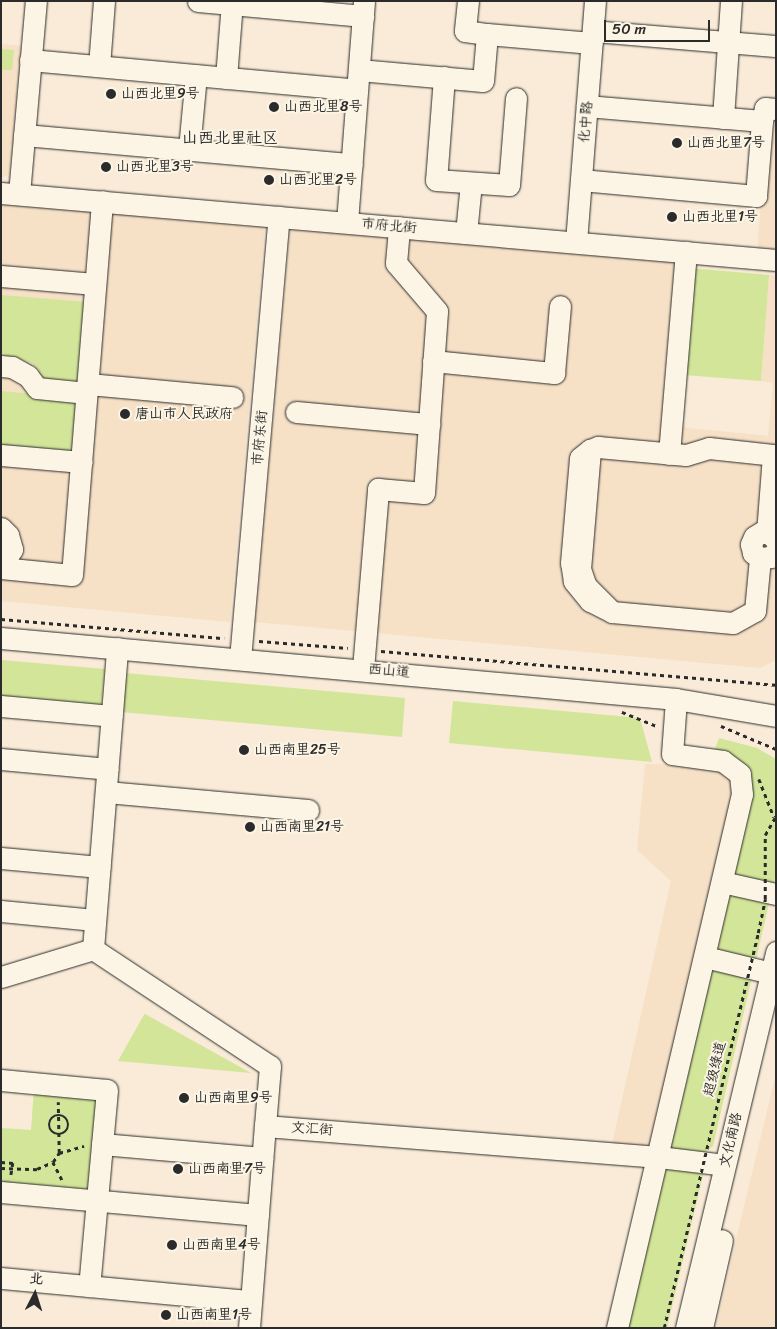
<!DOCTYPE html>
<html>
<head>
<meta charset="utf-8">
<style>
	body { margin:0 }
	#map { position:relative; width:777px; height:1329px; overflow:hidden; background:#f9ebd7; font-family:Sriracha,"LXGW WenKai TC",sans-serif }
	div>[style] { position:absolute }
	.built>* { inset:0; background:#f6e0c6 }
	.green>* { inset:0; background:#d2e599 }
	.path>* { height:2.5px; margin-top:-1.25px; transform-origin:0; background:repeating-linear-gradient(90deg,#2b2b2b 0 4px,transparent 0 8px) }
	.path>.ring { margin:-1.25px; padding:0; box-sizing:content-box; background:none; border:2.5px solid #2b2b2b; border-radius:50% }
	.roads { filter:drop-shadow(0 0 1px #2b2b2b) drop-shadow(0 0 1px #2b2b2b) }
	.minor>* { height:21px; margin:-10.5px; padding:0 10.5px; transform-origin:10.5px; border-radius:10.5px; background:#fcf5e5 }
	.path-bridge>* { height:2.5px; margin-top:-1.25px; transform-origin:0; background:repeating-linear-gradient(90deg,#2b2b2b 0 4px,transparent 0 8px) }
	.dots>* { width:14px; height:14px; translate:-50% -50%; box-sizing:border-box; border:2px solid #fcf5e5; border-radius:50% }
	span { translate:-50% -50%; white-space:nowrap; text-align:center; line-height:1.15; -webkit-text-stroke:4px #fcf5e5; paint-order:stroke }
	.poi-label { font-size:14px; color:#2b2b2b }
	.left { translate:0 -50%; text-align:left }
	.street-label { font-size:14px; color:#2b2b2b }
	.quarter-label { font-size:16px; color:#2b2b2b }
	.frame { position:absolute; inset:0; border:2px solid #2b2b2b; pointer-events:none }
	.north { position:absolute; left:10px; top:1269px; width:50px; height:50px; -webkit-text-stroke:4px #fcf5e5; paint-order:stroke; rotate:5deg; font-size:14px; font-weight:700; line-height:20px; text-align:center; color:#2b2b2b }
	.north::after { content:''; display:block; margin:auto; width:18px; height:22px; background:#2b2b2b; clip-path:polygon(50% 0,100% 100%,50% 72%,0 100%) }
	.scale { position:absolute; left:604px; top:20px; width:106px; height:22px; box-sizing:border-box; border:2px solid #2b2b2b; border-top:0; padding-left:6px; font-size:15px; line-height:18px; white-space:nowrap; color:#2b2b2b; -webkit-text-stroke:4px #fcf5e5; paint-order:stroke }
</style>
</head>
<body>
<div id="map">
	<div class="built">
		<div style="clip-path:polygon(1px 44px,25px 46px,14px 172px,1px 178px)"></div>
		<div style="clip-path:polygon(768px 115px,776px 116px,776px 255px,757px 253px)"></div>
		<div style="clip-path:polygon(1px 203px,265px 226px,230px 622px,1px 601px)"></div>
		<div style="clip-path:polygon(290px 226px,679px 261px,667px 426px,768px 436px,773px 383px,761px 381px,769px 275px,776px 275px,776px 660px,760px 668px,255px 622px)"></div>
		<div style="clip-path:polygon(645px 764px,737px 765px,666px 1151px,612px 1144px,671px 881px,637px 850px)"></div>
		<div style="clip-path:polygon(776px 1074px,776px 1328px,716px 1328px,739px 1227px)"></div>
	</div>
	<div class="green">
		<div style="clip-path:polygon(1px 49px,14px 50px,12px 70px,1px 70px)"></div>
		<div style="clip-path:polygon(690px 268px,769px 275px,761px 381px,684px 375px)"></div>
		<div style="clip-path:polygon(1px 295px,87px 302px,79px 387px,41px 384px,39px 370px,32px 363px,1px 354px)"></div>
		<div style="clip-path:polygon(1px 391px,79px 398px,74px 452px,1px 445px)"></div>
		<div style="clip-path:polygon(1px 660px,105px 669px,101px 711px,1px 702px)"></div>
		<div style="clip-path:polygon(125px 673px,405px 698px,402px 737px,121px 712px)"></div>
		<div style="clip-path:polygon(453px 701px,640px 718px,652px 762px,449px 743px)"></div>
		<div style="clip-path:polygon(719px 738px,757px 748px,776px 759px,776px 873px,713px 1146px,704px 1153px,666px 1151px,749px 790px,715px 749px)"></div>
		<div style="clip-path:polygon(145px 1013px,145px 1014px,251px 1073px,118px 1061px)"></div>
		<div style="clip-path:polygon(34px 1088px,102px 1094px,94px 1192px,1px 1184px,1px 1128px,31px 1130px)"></div>
		<div style="clip-path:polygon(660px 1166px,704px 1171px,667px 1328px,623px 1328px)"></div>
	</div>
	<div class="path">
		<div style="left:1px;top:619px;width:224px;rotate:4.9deg"></div>
		<div style="left:259px;top:641px;width:89px;rotate:4.5deg"></div>
		<div style="left:381px;top:651px;width:396px;rotate:4.9deg"></div>
		<div style="left:622px;top:712px;width:37px;rotate:22deg"></div>
		<div style="left:721px;top:726px;width:60px;rotate:22.7deg"></div>
		<div style="left:759px;top:779px;width:41px;rotate:68.5deg"></div>
		<div class="ring" style="left:49px;top:1115px;width:17.5px;height:17.5px"></div>
		<div style="left:59px;top:1153px;width:26px;rotate:-16deg"></div>
		<div style="left:1px;top:1162px;width:12px;rotate:5deg"></div>
		<div style="left:13px;top:1163px;width:12px;rotate:99deg"></div>
		<div style="left:53px;top:1162px;width:20px;rotate:63deg"></div>
		<div style="left:1px;top:1168px;width:36px;rotate:2deg"></div>
		<div style="left:37px;top:1169px;width:17px;rotate:-24deg"></div>
		<div style="left:53px;top:1162px;width:11px;rotate:-56deg"></div>
		<div style="left:59px;top:1153px;width:51px;rotate:-91.1deg"></div>
	</div>
	<div class="roads">
		<div class="minor">
			<div style="left:198px;top:1px;width:166px;rotate:5.2deg"></div>
			<div style="left:468px;top:1px;width:30px;rotate:96deg"></div>
			<div style="left:465px;top:31px;width:22px;rotate:8deg"></div>
			<div style="left:593px;top:31px;width:184px;rotate:4.7deg"></div>
			<div style="left:30px;top:60px;width:328px;rotate:5.2deg"></div>
			<div style="left:99px;top:66px;width:65px;rotate:-85.6deg"></div>
			<div style="left:359px;top:70px;width:124px;rotate:5.1deg"></div>
			<div style="left:483px;top:81px;width:47px;rotate:-85.1deg"></div>
			<div style="left:487px;top:34px;width:105px;rotate:4.9deg"></div>
			<div style="left:444px;top:77px;width:103px;rotate:94.4deg"></div>
			<div style="left:436px;top:180px;width:73px;rotate:3.9deg"></div>
			<div style="left:509px;top:185px;width:87px;rotate:-85.4deg"></div>
			<div style="left:226px;top:78px;width:77px;rotate:-85.5deg"></div>
			<div style="left:723px;top:118px;width:117px;rotate:-86.1deg"></div>
			<div style="left:762px;top:121px;width:13px;rotate:-77deg"></div>
			<div style="left:765px;top:108px;width:11px;rotate:5deg"></div>
			<div style="left:24px;top:135px;width:329px;rotate:5.1deg"></div>
			<div style="left:189px;top:149px;width:74px;rotate:-84.6deg"></div>
			<div style="left:581px;top:180px;width:176px;rotate:5.2deg"></div>
			<div style="left:756px;top:196px;width:75px;rotate:-85.4deg"></div>
			<div style="left:762px;top:121px;width:176px;rotate:-175.1deg"></div>
			<div style="left:1px;top:193px;width:778px;rotate:4.94deg"></div>
			<div style="left:19px;top:194px;width:194px;rotate:-85deg"></div>
			<div style="left:347px;top:222px;width:222px;rotate:-85.6deg"></div>
			<div style="left:466px;top:233px;width:50px;rotate:-84.3deg"></div>
			<div style="left:576px;top:242px;width:242px;rotate:-85.5deg"></div>
			<div style="left:1px;top:276px;width:94px;rotate:4.9deg"></div>
			<div style="left:433px;top:361px;width:122px;rotate:5.7deg"></div>
			<div style="left:554px;top:373px;width:67px;rotate:-84.9deg"></div>
			<div style="left:1px;top:366px;width:11px;rotate:5deg"></div>
			<div style="left:12px;top:367px;width:18px;rotate:29deg"></div>
			<div style="left:28px;top:376px;width:15px;rotate:53deg"></div>
			<div style="left:37px;top:388px;width:50px;rotate:5.7deg"></div>
			<div style="left:88px;top:384px;width:145px;rotate:5.2deg"></div>
			<div style="left:296px;top:412px;width:134px;rotate:5.2deg"></div>
			<div style="left:590px;top:450px;width:119px;rotate:94.8deg"></div>
			<div style="left:580px;top:569px;width:18px;rotate:71deg"></div>
			<div style="left:586px;top:586px;width:37px;rotate:45deg"></div>
			<div style="left:612px;top:612px;width:25px;rotate:-153deg"></div>
			<div style="left:590px;top:601px;width:26px;rotate:-129deg"></div>
			<div style="left:574px;top:581px;width:18px;rotate:-99deg"></div>
			<div style="left:571px;top:563px;width:105px;rotate:-85.1deg"></div>
			<div style="left:580px;top:458px;width:13px;rotate:-39deg"></div>
			<div style="left:590px;top:450px;width:9px;rotate:-21deg"></div>
			<div style="left:598px;top:447px;width:88px;rotate:5.2deg"></div>
			<div style="left:686px;top:455px;width:24px;rotate:-17deg"></div>
			<div style="left:709px;top:448px;width:64px;rotate:6.2deg"></div>
			<div style="left:773px;top:455px;width:78px;rotate:94.4deg"></div>
			<div style="left:669px;top:454px;width:203px;rotate:-85.2deg"></div>
			<div style="left:1px;top:455px;width:81px;rotate:4.9deg"></div>
			<div style="left:1px;top:528px;width:10px;rotate:45deg"></div>
			<div style="left:8px;top:535px;width:15px;rotate:74deg"></div>
			<div style="left:12px;top:549px;width:22px;rotate:120deg"></div>
			<div style="left:776px;top:540px;width:8px;rotate:-135deg"></div>
			<div style="left:770px;top:534px;width:8px;rotate:-166deg"></div>
			<div style="left:762px;top:532px;width:9px;rotate:148deg"></div>
			<div style="left:754px;top:537px;width:8px;rotate:113deg"></div>
			<div style="left:751px;top:544px;width:9px;rotate:77deg"></div>
			<div style="left:753px;top:553px;width:9px;rotate:36deg"></div>
			<div style="left:760px;top:558px;width:11px;rotate:-5deg"></div>
			<div style="left:771px;top:557px;width:8px;rotate:-50deg"></div>
			<div style="left:1px;top:568px;width:71px;rotate:5.6deg"></div>
			<div style="left:72px;top:575px;width:375px;rotate:-85.4deg"></div>
			<div style="left:612px;top:612px;width:121px;rotate:5.2deg"></div>
			<div style="left:733px;top:623px;width:25px;rotate:-29deg"></div>
			<div style="left:755px;top:611px;width:53px;rotate:-84.6deg"></div>
			<div style="left:1px;top:638px;width:678px;rotate:5.16deg"></div>
			<div style="left:676px;top:699px;width:101px;rotate:9.6deg"></div>
			<div style="left:240px;top:659px;width:444px;rotate:-85deg"></div>
			<div style="left:363px;top:669px;width:181px;rotate:-85.2deg"></div>
			<div style="left:378px;top:489px;width:46px;rotate:5deg"></div>
			<div style="left:424px;top:493px;width:182px;rotate:-85.9deg"></div>
			<div style="left:437px;top:311px;width:63px;rotate:-130.5deg"></div>
			<div style="left:396px;top:263px;width:36px;rotate:-85deg"></div>
			<div style="left:1px;top:706px;width:111px;rotate:5.1deg"></div>
			<div style="left:1px;top:759px;width:107px;rotate:5.3deg"></div>
			<div style="left:106px;top:792px;width:203px;rotate:5.1deg"></div>
			<div style="left:1px;top:858px;width:99px;rotate:5.2deg"></div>
			<div style="left:722px;top:882px;width:55px;rotate:12.5deg"></div>
			<div style="left:1px;top:911px;width:94px;rotate:5.5deg"></div>
			<div style="left:93px;top:949px;width:302px;rotate:-85.4deg"></div>
			<div style="left:705px;top:957px;width:68px;rotate:13.6deg"></div>
			<div style="left:1px;top:977px;width:96px;rotate:-16.9deg"></div>
			<div style="left:93px;top:949px;width:212px;rotate:33.5deg"></div>
			<div style="left:270px;top:1066px;width:60px;rotate:94.8deg"></div>
			<div style="left:265px;top:1126px;width:395px;rotate:4.5deg"></div>
			<div style="left:659px;top:1157px;width:66px;rotate:6.9deg"></div>
			<div style="left:1px;top:1080px;width:106px;rotate:5.4deg"></div>
			<div style="left:107px;top:1090px;width:197px;rotate:95.2deg"></div>
			<div style="left:102px;top:1144px;width:161px;rotate:5deg"></div>
			<div style="left:1px;top:1192px;width:258px;rotate:5.1deg"></div>
			<div style="left:1px;top:1278px;width:251px;rotate:5.3deg"></div>
			<div style="left:249px;top:1328px;width:203px;rotate:-85.5deg"></div>
			<div style="left:617px;top:1328px;width:548px;rotate:-76.83deg"></div>
			<div style="left:742px;top:794px;width:20px;rotate:-96deg"></div>
			<div style="left:740px;top:774px;width:21px;rotate:-143deg"></div>
			<div style="left:723px;top:761px;width:51px;rotate:-172.2deg"></div>
			<div style="left:672px;top:754px;width:55px;rotate:-85.8deg"></div>
			<div style="left:686px;top:1328px;width:387px;rotate:-76.5deg"></div>
			<div style="left:702px;top:1328px;width:90px;rotate:-77.2deg"></div>
		</div>
	</div>
	<div class="path-bridge">
		<div style="left:664px;top:1328px;width:406px;rotate:-76.6deg"></div>
		<div style="left:758px;top:933px;width:35px;rotate:-78deg"></div>
		<div style="left:765px;top:899px;width:64px;rotate:-90deg"></div>
		<div style="left:765px;top:835px;width:22px;rotate:-60deg"></div>
	</div>
	<div class="dots">
		<div style="left:111px;top:94px;background:#2b2b2b"></div>
		<div style="left:274px;top:107px;background:#2b2b2b"></div>
		<div style="left:677px;top:143px;background:#2b2b2b"></div>
		<div style="left:106px;top:167px;background:#2b2b2b"></div>
		<div style="left:269px;top:180px;background:#2b2b2b"></div>
		<div style="left:672px;top:217px;background:#2b2b2b"></div>
		<div style="left:125px;top:414px;background:#2b2b2b"></div>
		<div style="left:244px;top:750px;background:#2b2b2b"></div>
		<div style="left:250px;top:827px;background:#2b2b2b"></div>
		<div style="left:184px;top:1098px;background:#2b2b2b"></div>
		<div style="left:178px;top:1169px;background:#2b2b2b"></div>
		<div style="left:172px;top:1245px;background:#2b2b2b"></div>
		<div style="left:166px;top:1315px;background:#2b2b2b"></div>
	</div>
	<div class="poi-label">
		<span class="left" style="left:121px;top:94px">山西北里9号</span>
		<span class="left" style="left:284px;top:107px">山西北里8号</span>
		<span class="left" style="left:687px;top:143px">山西北里7号</span>
		<span class="left" style="left:116px;top:167px">山西北里3号</span>
		<span class="left" style="left:279px;top:180px">山西北里2号</span>
		<span class="left" style="left:682px;top:217px">山西北里1号</span>
		<span class="left" style="left:135px;top:414px">唐山市人民政府</span>
		<span class="left" style="left:254px;top:750px">山西南里25号</span>
		<span class="left" style="left:260px;top:827px">山西南里21号</span>
		<span class="left" style="left:194px;top:1098px">山西南里9号</span>
		<span class="left" style="left:188px;top:1169px">山西南里7号</span>
		<span class="left" style="left:182px;top:1245px">山西南里4号</span>
		<span class="left" style="left:176px;top:1315px">山西南里1号</span>
	</div>
	<div class="street-label">
		<span style="left:586px;top:122px;rotate:-85deg">化中路</span>
		<span style="left:389px;top:226px;rotate:5deg">市府北街</span>
		<span style="left:260px;top:438px;rotate:-85deg">市府东街</span>
		<span style="left:389px;top:671px;rotate:5deg">西山道</span>
		<span style="left:715px;top:1069px;rotate:-77deg">超级绿道</span>
		<span style="left:312px;top:1129px;rotate:4deg">文汇街</span>
		<span style="left:731px;top:1140px;rotate:-77deg">文化南路</span>
	</div>
	<div class="quarter-label">
		<span style="left:230px;top:138px">山西北里社区</span>
	</div>
	<div class="frame"></div>
	<div class="north">北</div>
	<div class="scale">50 m</div>
</div>
</body>
</html>
